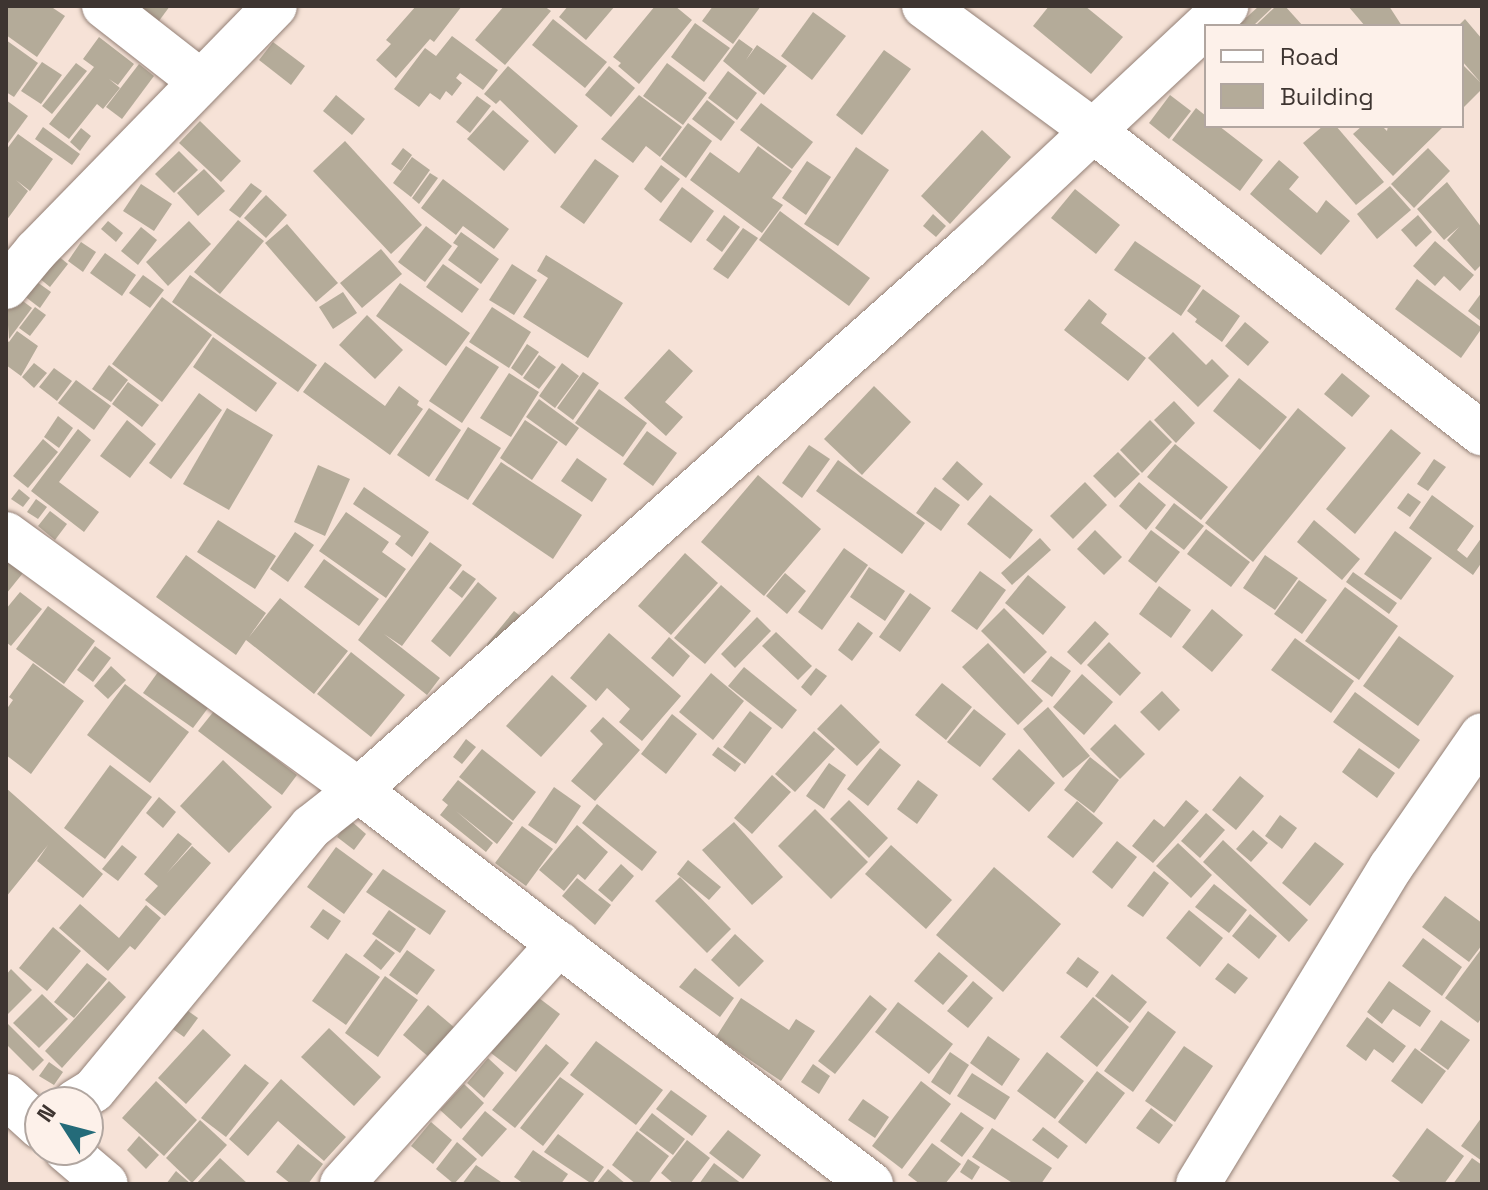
<!DOCTYPE html>
<html>
<head>
<meta charset="utf-8">
<style>
	body { margin:0 }
	#map { position:relative; width:1488px; height:1190px; overflow:hidden; background:#f6e2d7; font-family:"Space Grotesk",sans-serif }
	div>[style] { position:absolute }
	.building>* { inset:0; background:#b4ab99 }
	.roads { filter:drop-shadow(0 0 2px #938076) drop-shadow(0 0 2px #938076) }
	.minor>* { height:44px; margin:-22px; padding:0 22px; transform-origin:22px; border-radius:22px; background:#fff }
	span { translate:-50% -50%; white-space:nowrap; text-align:center; line-height:1.15; -webkit-text-stroke:8px #fdf1ea; paint-order:stroke }
	.frame { position:absolute; inset:0; border:8px solid #3e3531; pointer-events:none }
	.legend { position:absolute; left:1204px; top:24px; width:260px; height:104px; box-sizing:border-box; background:#fdf1ea; border:2px solid #b1a6a0; margin:0; padding:10px 14px; list-style:none; font-size:24px; color:#3e3531 }
	.legend li { display:flex; align-items:center; gap:16px; height:40px }
	.legend b { width:40px; border:2px solid #b1a6a0 }
	.north { position:absolute; left:24px; top:1086px; width:80px; height:80px; box-sizing:border-box; background:#fdf1ea; border:2px solid #b1a6a0; border-radius:50%; rotate:306deg; font-size:22px; font-weight:700; line-height:32px; text-align:center; color:#3e3531 }
	.north::after { content:''; display:block; margin:auto; width:28px; height:36px; background:#246b79; clip-path:polygon(50% 0,100% 100%,50% 72%,0 100%) }
</style>
</head>
<body>
<div id="map">
	<div class="building">
		<div style="clip-path:polygon(6px 6px,50px 6px,65px 16px,37px 57px,6px 35px)"></div>
		<div style="clip-path:polygon(122px 6px,170px 6px,153px 29px)"></div>
		<div style="clip-path:polygon(416px 6px,462px 6px,434px 42px,430px 39px,396px 78px,376px 60px,391px 44px,386px 40px)"></div>
		<div style="clip-path:polygon(504px 6px,544px 6px,551px 11px,505px 65px,475px 40px)"></div>
		<div style="clip-path:polygon(568px 6px,615px 6px,586px 40px,559px 17px)"></div>
		<div style="clip-path:polygon(655px 6px,675px 6px,692px 20px,639px 84px,618px 66px,621px 63px,613px 57px)"></div>
		<div style="clip-path:polygon(713px 6px,761px 6px,733px 44px,702px 21px)"></div>
		<div style="clip-path:polygon(1049px 6px,1085px 6px,1123px 37px,1091px 74px,1033px 26px)"></div>
		<div style="clip-path:polygon(1259px 6px,1274px 6px,1253px 26px,1237px 26px)"></div>
		<div style="clip-path:polygon(1276px 6px,1285px 6px,1303px 26px,1255px 26px)"></div>
		<div style="clip-path:polygon(1348px 6px,1389px 6px,1402px 26px,1365px 26px)"></div>
		<div style="clip-path:polygon(813px 12px,846px 36px,812px 80px,781px 56px)"></div>
		<div style="clip-path:polygon(553px 19px,607px 62px,585px 88px,532px 45px)"></div>
		<div style="clip-path:polygon(1465px 19px,1482px 39px,1482px 89px,1462px 109px,1462px 64px,1481px 83px,1462px 61px,1462px 26px,1458px 26px)"></div>
		<div style="clip-path:polygon(695px 23px,730px 48px,704px 82px,671px 57px)"></div>
		<div style="clip-path:polygon(452px 36px,498px 70px,483px 90px,460px 73px,456px 78px,462px 83px,452px 96px,446px 91px,440px 100px,430px 93px,419px 107px,394px 89px,425px 48px,436px 56px)"></div>
		<div style="clip-path:polygon(99px 37px,134px 64px,118px 85px,109px 79px,120px 88px,103px 109px,97px 104px,69px 139px,49px 124px,94px 67px,83px 59px)"></div>
		<div style="clip-path:polygon(739px 39px,753px 49px,746px 60px,757px 45px,787px 66px,764px 95px,723px 61px)"></div>
		<div style="clip-path:polygon(6px 40px,38px 63px,14px 97px,6px 92px)"></div>
		<div style="clip-path:polygon(273px 42px,305px 66px,291px 85px,259px 60px)"></div>
		<div style="clip-path:polygon(884px 50px,911px 69px,862px 135px,836px 115px)"></div>
		<div style="clip-path:polygon(42px 62px,62px 75px,41px 104px,21px 91px)"></div>
		<div style="clip-path:polygon(76px 63px,87px 71px,52px 114px,42px 106px)"></div>
		<div style="clip-path:polygon(667px 63px,707px 93px,683px 125px,643px 96px)"></div>
		<div style="clip-path:polygon(139px 64px,154px 76px,122px 119px,106px 107px)"></div>
		<div style="clip-path:polygon(508px 66px,578px 126px,555px 154px,500px 100px,496px 104px,484px 94px)"></div>
		<div style="clip-path:polygon(609px 66px,635px 88px,611px 117px,585px 95px)"></div>
		<div style="clip-path:polygon(728px 71px,757px 93px,737px 120px,708px 98px)"></div>
		<div style="clip-path:polygon(336px 95px,365px 119px,352px 135px,323px 111px)"></div>
		<div style="clip-path:polygon(639px 95px,682px 127px,660px 157px,646px 146px,633px 163px,601px 139px)"></div>
		<div style="clip-path:polygon(1170px 95px,1191px 111px,1169px 139px,1149px 123px)"></div>
		<div style="clip-path:polygon(477px 96px,491px 106px,470px 133px,456px 122px)"></div>
		<div style="clip-path:polygon(6px 100px,28px 116px,6px 146px)"></div>
		<div style="clip-path:polygon(707px 100px,735px 122px,721px 141px,692px 119px)"></div>
		<div style="clip-path:polygon(761px 103px,813px 142px,792px 169px,740px 130px)"></div>
		<div style="clip-path:polygon(1196px 108px,1206px 116px,1206px 126px,1219px 126px,1263px 160px,1240px 191px,1172px 140px)"></div>
		<div style="clip-path:polygon(493px 110px,529px 141px,504px 171px,467px 139px)"></div>
		<div style="clip-path:polygon(200px 121px,241px 161px,221px 182px,179px 143px)"></div>
		<div style="clip-path:polygon(688px 123px,712px 141px,686px 178px,661px 159px)"></div>
		<div style="clip-path:polygon(1323px 126px,1336px 126px,1384px 182px,1356px 205px,1303px 143px)"></div>
		<div style="clip-path:polygon(1362px 126px,1382px 126px,1387px 131px,1388px 126px,1444px 126px,1393px 176px,1353px 134px)"></div>
		<div style="clip-path:polygon(43px 127px,80px 154px,72px 165px,35px 139px)"></div>
		<div style="clip-path:polygon(81px 128px,91px 136px,80px 151px,70px 142px)"></div>
		<div style="clip-path:polygon(982px 130px,1011px 157px,950px 224px,921px 196px)"></div>
		<div style="clip-path:polygon(18px 134px,53px 159px,30px 191px,16px 180px,28px 191px,6px 221px,6px 150px)"></div>
		<div style="clip-path:polygon(345px 141px,422px 225px,391px 254px,313px 171px)"></div>
		<div style="clip-path:polygon(758px 146px,792px 171px,772px 198px,783px 205px,762px 233px,690px 180px,710px 152px,739px 173px)"></div>
		<div style="clip-path:polygon(856px 147px,889px 170px,838px 246px,804px 224px)"></div>
		<div style="clip-path:polygon(403px 148px,412px 155px,401px 171px,391px 164px)"></div>
		<div style="clip-path:polygon(1428px 148px,1450px 171px,1414px 208px,1391px 184px)"></div>
		<div style="clip-path:polygon(179px 151px,198px 170px,174px 193px,155px 174px)"></div>
		<div style="clip-path:polygon(412px 157px,430px 170px,411px 197px,393px 183px)"></div>
		<div style="clip-path:polygon(595px 159px,619px 176px,584px 224px,560px 207px)"></div>
		<div style="clip-path:polygon(1279px 160px,1299px 177px,1289px 189px,1317px 213px,1326px 200px,1350px 221px,1321px 255px,1250px 194px)"></div>
		<div style="clip-path:polygon(807px 161px,831px 177px,806px 215px,782px 198px)"></div>
		<div style="clip-path:polygon(661px 165px,680px 179px,661px 203px,644px 189px)"></div>
		<div style="clip-path:polygon(204px 169px,225px 191px,198px 216px,177px 193px)"></div>
		<div style="clip-path:polygon(430px 173px,438px 178px,419px 204px,412px 198px)"></div>
		<div style="clip-path:polygon(443px 179px,509px 229px,494px 249px,463px 226px,456px 235px,421px 208px)"></div>
		<div style="clip-path:polygon(1447px 182px,1482px 228px,1482px 264px,1475px 271px,1447px 240px,1459px 227px,1444px 240px,1417px 209px)"></div>
		<div style="clip-path:polygon(251px 183px,262px 191px,240px 218px,229px 210px)"></div>
		<div style="clip-path:polygon(141px 184px,172px 204px,154px 231px,123px 211px)"></div>
		<div style="clip-path:polygon(1390px 186px,1411px 210px,1377px 239px,1357px 214px)"></div>
		<div style="clip-path:polygon(682px 187px,714px 211px,691px 243px,659px 220px)"></div>
		<div style="clip-path:polygon(1075px 189px,1120px 225px,1096px 254px,1051px 218px)"></div>
		<div style="clip-path:polygon(266px 195px,287px 215px,266px 238px,244px 218px)"></div>
		<div style="clip-path:polygon(780px 211px,870px 278px,849px 306px,759px 240px)"></div>
		<div style="clip-path:polygon(933px 214px,946px 226px,936px 237px,923px 226px)"></div>
		<div style="clip-path:polygon(724px 215px,740px 227px,722px 252px,706px 240px)"></div>
		<div style="clip-path:polygon(1418px 215px,1432px 232px,1416px 247px,1401px 230px)"></div>
		<div style="clip-path:polygon(238px 220px,264px 241px,220px 294px,194px 272px)"></div>
		<div style="clip-path:polygon(108px 221px,123px 233px,116px 242px,101px 229px)"></div>
		<div style="clip-path:polygon(189px 221px,211px 244px,168px 286px,146px 262px)"></div>
		<div style="clip-path:polygon(287px 224px,338px 283px,316px 302px,265px 243px)"></div>
		<div style="clip-path:polygon(426px 226px,452px 246px,425px 282px,398px 262px)"></div>
		<div style="clip-path:polygon(141px 227px,157px 240px,138px 265px,121px 251px)"></div>
		<div style="clip-path:polygon(743px 228px,758px 238px,728px 279px,713px 269px)"></div>
		<div style="clip-path:polygon(461px 232px,499px 259px,481px 284px,448px 260px,458px 246px,453px 243px)"></div>
		<div style="clip-path:polygon(1135px 241px,1201px 286px,1181px 316px,1114px 270px)"></div>
		<div style="clip-path:polygon(1435px 241px,1474px 275px,1460px 291px,1444px 276px,1435px 286px,1413px 266px)"></div>
		<div style="clip-path:polygon(81px 242px,96px 252px,83px 272px,68px 261px)"></div>
		<div style="clip-path:polygon(381px 249px,402px 274px,362px 308px,340px 283px)"></div>
		<div style="clip-path:polygon(105px 253px,136px 275px,122px 296px,90px 273px)"></div>
		<div style="clip-path:polygon(57px 255px,68px 264px,50px 287px,39px 278px)"></div>
		<div style="clip-path:polygon(546px 255px,623px 303px,588px 358px,523px 317px,548px 278px,537px 271px)"></div>
		<div style="clip-path:polygon(443px 264px,479px 289px,462px 313px,426px 287px)"></div>
		<div style="clip-path:polygon(512px 264px,537px 280px,514px 315px,489px 300px)"></div>
		<div style="clip-path:polygon(143px 275px,164px 290px,150px 308px,129px 293px)"></div>
		<div style="clip-path:polygon(190px 275px,317px 365px,298px 392px,172px 302px)"></div>
		<div style="clip-path:polygon(30px 277px,51px 292px,40px 308px,19px 292px)"></div>
		<div style="clip-path:polygon(1417px 279px,1482px 328px,1461px 358px,1395px 309px)"></div>
		<div style="clip-path:polygon(400px 283px,470px 333px,446px 366px,376px 316px)"></div>
		<div style="clip-path:polygon(1203px 289px,1240px 316px,1222px 342px,1195px 322px,1197px 319px,1187px 311px)"></div>
		<div style="clip-path:polygon(11px 292px,32px 308px,9px 339px,6px 298px)"></div>
		<div style="clip-path:polygon(343px 292px,357px 313px,333px 329px,319px 307px)"></div>
		<div style="clip-path:polygon(1482px 292px,1482px 322px,1468px 311px)"></div>
		<div style="clip-path:polygon(162px 297px,212px 335px,162px 402px,112px 364px)"></div>
		<div style="clip-path:polygon(1089px 299px,1107px 314px,1101px 323px,1146px 358px,1128px 381px,1064px 330px)"></div>
		<div style="clip-path:polygon(35px 307px,46px 315px,30px 336px,19px 328px)"></div>
		<div style="clip-path:polygon(492px 307px,531px 332px,509px 368px,469px 342px)"></div>
		<div style="clip-path:polygon(367px 315px,403px 350px,375px 379px,339px 345px)"></div>
		<div style="clip-path:polygon(1245px 322px,1269px 342px,1248px 366px,1225px 346px)"></div>
		<div style="clip-path:polygon(17px 331px,38px 346px,21px 376px,6px 365px,6px 340px,9px 342px)"></div>
		<div style="clip-path:polygon(1173px 332px,1206px 365px,1212px 359px,1229px 376px,1198px 407px,1148px 358px)"></div>
		<div style="clip-path:polygon(213px 337px,277px 383px,256px 412px,193px 367px)"></div>
		<div style="clip-path:polygon(527px 344px,539px 352px,522px 376px,511px 368px)"></div>
		<div style="clip-path:polygon(466px 346px,499px 367px,462px 423px,429px 401px)"></div>
		<div style="clip-path:polygon(669px 349px,693px 371px,665px 402px,683px 417px,666px 436px,624px 398px)"></div>
		<div style="clip-path:polygon(539px 355px,556px 367px,539px 389px,523px 378px)"></div>
		<div style="clip-path:polygon(325px 362px,385px 406px,399px 386px,419px 401px,417px 405px,423px 409px,390px 455px,303px 392px)"></div>
		<div style="clip-path:polygon(34px 363px,47px 373px,34px 388px,22px 377px)"></div>
		<div style="clip-path:polygon(562px 363px,579px 376px,555px 408px,539px 396px)"></div>
		<div style="clip-path:polygon(109px 365px,128px 380px,111px 402px,92px 389px)"></div>
		<div style="clip-path:polygon(54px 368px,72px 381px,57px 401px,39px 387px)"></div>
		<div style="clip-path:polygon(583px 372px,599px 383px,573px 420px,557px 408px)"></div>
		<div style="clip-path:polygon(509px 373px,539px 392px,511px 437px,480px 418px)"></div>
		<div style="clip-path:polygon(1342px 373px,1370px 396px,1352px 417px,1324px 394px)"></div>
		<div style="clip-path:polygon(1239px 378px,1287px 417px,1260px 450px,1213px 411px)"></div>
		<div style="clip-path:polygon(76px 380px,111px 406px,94px 430px,58px 403px)"></div>
		<div style="clip-path:polygon(128px 382px,159px 405px,142px 427px,112px 404px)"></div>
		<div style="clip-path:polygon(874px 386px,911px 422px,862px 475px,824px 439px)"></div>
		<div style="clip-path:polygon(599px 389px,647px 423px,623px 457px,575px 423px)"></div>
		<div style="clip-path:polygon(199px 393px,222px 410px,171px 479px,149px 463px)"></div>
		<div style="clip-path:polygon(539px 399px,579px 428px,566px 446px,526px 417px)"></div>
		<div style="clip-path:polygon(1174px 401px,1195px 423px,1176px 443px,1154px 420px)"></div>
		<div style="clip-path:polygon(227px 408px,273px 435px,229px 510px,183px 484px)"></div>
		<div style="clip-path:polygon(429px 408px,461px 430px,429px 477px,397px 455px)"></div>
		<div style="clip-path:polygon(1298px 408px,1346px 448px,1253px 562px,1205px 523px)"></div>
		<div style="clip-path:polygon(58px 416px,73px 428px,59px 448px,44px 437px)"></div>
		<div style="clip-path:polygon(127px 420px,156px 444px,130px 478px,100px 456px)"></div>
		<div style="clip-path:polygon(525px 420px,558px 442px,532px 480px,500px 458px)"></div>
		<div style="clip-path:polygon(1150px 420px,1172px 442px,1142px 473px,1120px 450px)"></div>
		<div style="clip-path:polygon(468px 427px,501px 448px,468px 500px,435px 480px)"></div>
		<div style="clip-path:polygon(78px 429px,91px 440px,59px 482px,99px 512px,84px 532px,31px 491px)"></div>
		<div style="clip-path:polygon(1391px 429px,1421px 453px,1355px 534px,1326px 509px)"></div>
		<div style="clip-path:polygon(647px 431px,677px 453px,653px 486px,623px 464px)"></div>
		<div style="clip-path:polygon(43px 439px,58px 452px,28px 488px,13px 476px)"></div>
		<div style="clip-path:polygon(1175px 444px,1228px 487px,1201px 520px,1147px 477px)"></div>
		<div style="clip-path:polygon(809px 445px,830px 459px,802px 498px,782px 483px)"></div>
		<div style="clip-path:polygon(1118px 452px,1140px 474px,1115px 498px,1093px 476px)"></div>
		<div style="clip-path:polygon(577px 458px,607px 479px,592px 502px,561px 481px)"></div>
		<div style="clip-path:polygon(1434px 459px,1446px 467px,1428px 491px,1417px 484px)"></div>
		<div style="clip-path:polygon(838px 460px,925px 523px,902px 554px,816px 491px)"></div>
		<div style="clip-path:polygon(957px 461px,983px 484px,968px 501px,942px 479px)"></div>
		<div style="clip-path:polygon(501px 462px,582px 515px,553px 559px,472px 504px)"></div>
		<div style="clip-path:polygon(318px 465px,350px 479px,325px 536px,294px 522px)"></div>
		<div style="clip-path:polygon(758px 475px,821px 529px,764px 596px,701px 542px)"></div>
		<div style="clip-path:polygon(1085px 482px,1107px 505px,1073px 539px,1050px 516px)"></div>
		<div style="clip-path:polygon(1139px 482px,1166px 505px,1146px 530px,1119px 506px)"></div>
		<div style="clip-path:polygon(364px 487px,429px 532px,412px 557px,395px 544px,401px 536px,353px 504px)"></div>
		<div style="clip-path:polygon(935px 487px,960px 505px,941px 531px,916px 513px)"></div>
		<div style="clip-path:polygon(19px 489px,30px 498px,23px 507px,11px 499px)"></div>
		<div style="clip-path:polygon(1408px 493px,1421px 502px,1410px 517px,1397px 508px)"></div>
		<div style="clip-path:polygon(990px 495px,1033px 530px,1010px 559px,967px 524px)"></div>
		<div style="clip-path:polygon(1432px 495px,1474px 526px,1457px 550px,1467px 558px,1482px 537px,1482px 562px,1473px 575px,1409px 528px)"></div>
		<div style="clip-path:polygon(36px 499px,47px 507px,38px 519px,27px 512px)"></div>
		<div style="clip-path:polygon(1174px 503px,1204px 526px,1184px 550px,1155px 528px)"></div>
		<div style="clip-path:polygon(50px 511px,67px 524px,55px 540px,38px 526px)"></div>
		<div style="clip-path:polygon(346px 512px,389px 542px,382px 552px,406px 569px,386px 598px,319px 551px)"></div>
		<div style="clip-path:polygon(218px 520px,276px 556px,255px 589px,197px 552px)"></div>
		<div style="clip-path:polygon(1314px 520px,1360px 559px,1342px 580px,1297px 542px)"></div>
		<div style="clip-path:polygon(1206px 529px,1250px 562px,1231px 587px,1187px 554px)"></div>
		<div style="clip-path:polygon(1095px 530px,1122px 557px,1104px 575px,1077px 549px)"></div>
		<div style="clip-path:polygon(1151px 530px,1180px 552px,1156px 583px,1128px 561px)"></div>
		<div style="clip-path:polygon(1395px 531px,1432px 558px,1401px 600px,1364px 574px)"></div>
		<div style="clip-path:polygon(295px 532px,314px 545px,288px 582px,270px 569px)"></div>
		<div style="clip-path:polygon(1040px 538px,1051px 550px,1012px 585px,1001px 573px)"></div>
		<div style="clip-path:polygon(430px 542px,462px 565px,402px 646px,384px 634px,440px 678px,427px 695px,358px 640px)"></div>
		<div style="clip-path:polygon(844px 548px,868px 565px,822px 630px,798px 612px)"></div>
		<div style="clip-path:polygon(685px 553px,718px 583px,671px 635px,638px 606px)"></div>
		<div style="clip-path:polygon(186px 555px,266px 613px,249px 637px,280px 598px,348px 651px,314px 694px,246px 640px,236px 655px,156px 597px)"></div>
		<div style="clip-path:polygon(1265px 555px,1298px 578px,1275px 610px,1243px 588px)"></div>
		<div style="clip-path:polygon(6px 559px,23px 573px,6px 594px)"></div>
		<div style="clip-path:polygon(324px 559px,379px 599px,359px 626px,304px 587px)"></div>
		<div style="clip-path:polygon(869px 567px,905px 591px,885px 621px,850px 597px)"></div>
		<div style="clip-path:polygon(463px 570px,476px 579px,462px 598px,449px 588px)"></div>
		<div style="clip-path:polygon(980px 571px,1006px 590px,977px 630px,951px 611px)"></div>
		<div style="clip-path:polygon(1353px 572px,1397px 603px,1389px 614px,1346px 582px)"></div>
		<div style="clip-path:polygon(785px 573px,806px 591px,787px 614px,766px 596px)"></div>
		<div style="clip-path:polygon(1028px 575px,1066px 607px,1043px 635px,1005px 603px)"></div>
		<div style="clip-path:polygon(1299px 580px,1327px 600px,1302px 634px,1274px 614px)"></div>
		<div style="clip-path:polygon(478px 582px,497px 598px,450px 657px,431px 641px)"></div>
		<div style="clip-path:polygon(721px 585px,751px 611px,705px 664px,674px 638px)"></div>
		<div style="clip-path:polygon(1159px 586px,1191px 610px,1171px 638px,1139px 614px)"></div>
		<div style="clip-path:polygon(1345px 587px,1398px 626px,1359px 680px,1305px 641px)"></div>
		<div style="clip-path:polygon(20px 592px,42px 609px,11px 646px,6px 642px,6px 609px)"></div>
		<div style="clip-path:polygon(910px 593px,931px 608px,900px 652px,879px 637px)"></div>
		<div style="clip-path:polygon(48px 606px,95px 641px,64px 684px,16px 649px)"></div>
		<div style="clip-path:polygon(1004px 608px,1047px 652px,1024px 674px,981px 631px)"></div>
		<div style="clip-path:polygon(1212px 609px,1243px 635px,1212px 672px,1182px 647px)"></div>
		<div style="clip-path:polygon(514px 611px,528px 622px,500px 655px,487px 644px)"></div>
		<div style="clip-path:polygon(757px 617px,771px 631px,735px 668px,721px 654px)"></div>
		<div style="clip-path:polygon(1095px 621px,1109px 634px,1081px 665px,1067px 652px)"></div>
		<div style="clip-path:polygon(858px 622px,873px 633px,852px 661px,838px 650px)"></div>
		<div style="clip-path:polygon(776px 632px,812px 666px,798px 680px,762px 646px)"></div>
		<div style="clip-path:polygon(609px 633px,681px 696px,642px 741px,619px 722px,630px 709px,607px 688px,596px 701px,570px 678px)"></div>
		<div style="clip-path:polygon(1399px 636px,1454px 676px,1418px 726px,1363px 686px)"></div>
		<div style="clip-path:polygon(669px 637px,690px 656px,673px 677px,651px 658px)"></div>
		<div style="clip-path:polygon(1295px 638px,1354px 681px,1331px 713px,1271px 670px)"></div>
		<div style="clip-path:polygon(1109px 642px,1141px 673px,1120px 696px,1087px 665px)"></div>
		<div style="clip-path:polygon(988px 643px,1043px 701px,1018px 725px,962px 667px)"></div>
		<div style="clip-path:polygon(95px 646px,111px 658px,93px 682px,77px 670px)"></div>
		<div style="clip-path:polygon(351px 652px,405px 695px,371px 737px,317px 694px)"></div>
		<div style="clip-path:polygon(1051px 656px,1071px 671px,1052px 697px,1031px 681px)"></div>
		<div style="clip-path:polygon(33px 663px,84px 701px,31px 774px,6px 755px,6px 710px,13px 700px,9px 697px)"></div>
		<div style="clip-path:polygon(111px 666px,126px 680px,108px 699px,94px 686px)"></div>
		<div style="clip-path:polygon(744px 667px,797px 710px,782px 729px,728px 686px)"></div>
		<div style="clip-path:polygon(816px 668px,827px 676px,811px 696px,801px 687px)"></div>
		<div style="clip-path:polygon(158px 672px,208px 708px,193px 728px,143px 693px)"></div>
		<div style="clip-path:polygon(711px 673px,744px 701px,713px 740px,679px 712px)"></div>
		<div style="clip-path:polygon(1082px 674px,1113px 702px,1084px 735px,1053px 707px)"></div>
		<div style="clip-path:polygon(552px 675px,587px 706px,541px 757px,506px 726px)"></div>
		<div style="clip-path:polygon(942px 683px,972px 707px,946px 740px,915px 715px)"></div>
		<div style="clip-path:polygon(125px 684px,189px 732px,150px 783px,87px 735px)"></div>
		<div style="clip-path:polygon(1162px 691px,1180px 710px,1159px 731px,1140px 712px)"></div>
		<div style="clip-path:polygon(1355px 692px,1420px 740px,1399px 769px,1333px 722px)"></div>
		<div style="clip-path:polygon(841px 704px,880px 742px,857px 766px,817px 729px)"></div>
		<div style="clip-path:polygon(1048px 707px,1090px 756px,1063px 778px,1023px 729px)"></div>
		<div style="clip-path:polygon(974px 709px,1006px 734px,980px 767px,947px 742px)"></div>
		<div style="clip-path:polygon(214px 711px,297px 775px,282px 795px,198px 731px)"></div>
		<div style="clip-path:polygon(750px 711px,772px 728px,745px 764px,723px 747px)"></div>
		<div style="clip-path:polygon(672px 714px,697px 734px,666px 774px,641px 754px)"></div>
		<div style="clip-path:polygon(603px 717px,640px 750px,595px 801px,571px 781px,603px 744px,590px 731px)"></div>
		<div style="clip-path:polygon(1115px 724px,1145px 754px,1120px 779px,1090px 749px)"></div>
		<div style="clip-path:polygon(814px 731px,835px 749px,795px 792px,775px 774px)"></div>
		<div style="clip-path:polygon(466px 739px,476px 747px,462px 764px,453px 757px)"></div>
		<div style="clip-path:polygon(718px 747px,741px 764px,735px 772px,712px 755px)"></div>
		<div style="clip-path:polygon(880px 748px,901px 765px,868px 806px,847px 789px)"></div>
		<div style="clip-path:polygon(1359px 748px,1395px 773px,1377px 798px,1342px 772px)"></div>
		<div style="clip-path:polygon(482px 749px,536px 792px,513px 821px,459px 777px)"></div>
		<div style="clip-path:polygon(1019px 749px,1055px 783px,1029px 812px,992px 779px)"></div>
		<div style="clip-path:polygon(1090px 757px,1119px 780px,1094px 813px,1064px 790px)"></div>
		<div style="clip-path:polygon(223px 760px,272px 807px,229px 853px,180px 806px)"></div>
		<div style="clip-path:polygon(829px 763px,846px 775px,824px 809px,806px 796px)"></div>
		<div style="clip-path:polygon(110px 765px,152px 797px,105px 859px,64px 828px)"></div>
		<div style="clip-path:polygon(772px 775px,791px 792px,752px 834px,734px 818px)"></div>
		<div style="clip-path:polygon(1240px 776px,1264px 796px,1236px 830px,1212px 810px)"></div>
		<div style="clip-path:polygon(458px 780px,513px 823px,497px 844px,456px 811px,493px 843px,486px 852px,440px 815px,448px 805px,442px 800px)"></div>
		<div style="clip-path:polygon(918px 780px,938px 795px,917px 824px,897px 809px)"></div>
		<div style="clip-path:polygon(554px 787px,581px 806px,556px 844px,528px 825px)"></div>
		<div style="clip-path:polygon(6px 788px,103px 874px,83px 898px,37px 861px,48px 845px,6px 897px)"></div>
		<div style="clip-path:polygon(159px 797px,176px 812px,163px 828px,146px 813px)"></div>
		<div style="clip-path:polygon(849px 800px,888px 838px,869px 858px,830px 819px)"></div>
		<div style="clip-path:polygon(1186px 800px,1199px 811px,1153px 863px,1132px 846px,1154px 819px,1164px 827px)"></div>
		<div style="clip-path:polygon(1077px 801px,1103px 823px,1073px 858px,1047px 837px)"></div>
		<div style="clip-path:polygon(597px 804px,657px 852px,642px 871px,582px 823px)"></div>
		<div style="clip-path:polygon(815px 809px,868px 862px,831px 899px,778px 846px)"></div>
		<div style="clip-path:polygon(1206px 813px,1225px 830px,1200px 858px,1181px 841px)"></div>
		<div style="clip-path:polygon(1280px 815px,1297px 828px,1282px 849px,1265px 836px)"></div>
		<div style="clip-path:polygon(350px 820px,366px 834px,354px 850px,337px 837px)"></div>
		<div style="clip-path:polygon(734px 822px,783px 877px,752px 905px,702px 850px)"></div>
		<div style="clip-path:polygon(577px 825px,608px 852px,585px 880px,578px 874px,564px 891px,539px 870px)"></div>
		<div style="clip-path:polygon(522px 826px,553px 849px,526px 886px,495px 863px)"></div>
		<div style="clip-path:polygon(1253px 830px,1268px 843px,1251px 862px,1236px 849px)"></div>
		<div style="clip-path:polygon(178px 833px,192px 844px,167px 873px,192px 846px,211px 863px,165px 916px,145px 900px,158px 886px,144px 874px)"></div>
		<div style="clip-path:polygon(1223px 840px,1308px 920px,1289px 942px,1203px 862px)"></div>
		<div style="clip-path:polygon(1117px 841px,1137px 857px,1112px 889px,1092px 872px)"></div>
		<div style="clip-path:polygon(1315px 842px,1344px 864px,1310px 906px,1282px 883px)"></div>
		<div style="clip-path:polygon(1178px 843px,1212px 875px,1191px 898px,1156px 866px)"></div>
		<div style="clip-path:polygon(122px 845px,137px 857px,118px 881px,102px 869px)"></div>
		<div style="clip-path:polygon(891px 845px,952px 900px,926px 929px,865px 874px)"></div>
		<div style="clip-path:polygon(336px 847px,373px 874px,344px 914px,307px 887px)"></div>
		<div style="clip-path:polygon(688px 860px,721px 887px,709px 900px,677px 874px)"></div>
		<div style="clip-path:polygon(621px 864px,634px 876px,612px 902px,598px 890px)"></div>
		<div style="clip-path:polygon(994px 867px,1061px 924px,1003px 992px,936px 935px)"></div>
		<div style="clip-path:polygon(383px 869px,446px 911px,430px 935px,366px 892px)"></div>
		<div style="clip-path:polygon(1154px 871px,1169px 883px,1143px 917px,1127px 906px)"></div>
		<div style="clip-path:polygon(680px 877px,731px 929px,707px 953px,655px 901px)"></div>
		<div style="clip-path:polygon(577px 878px,611px 905px,595px 925px,562px 896px)"></div>
		<div style="clip-path:polygon(1214px 884px,1247px 910px,1229px 933px,1195px 907px)"></div>
		<div style="clip-path:polygon(1445px 896px,1482px 923px,1482px 945px,1469px 962px,1422px 927px)"></div>
		<div style="clip-path:polygon(80px 904px,119px 938px,146px 905px,161px 918px,135px 950px,130px 946px,108px 971px,59px 928px)"></div>
		<div style="clip-path:polygon(323px 909px,341px 921px,328px 940px,310px 927px)"></div>
		<div style="clip-path:polygon(389px 910px,416px 929px,400px 953px,372px 934px)"></div>
		<div style="clip-path:polygon(1189px 910px,1223px 938px,1200px 967px,1166px 938px)"></div>
		<div style="clip-path:polygon(1250px 914px,1277px 936px,1259px 959px,1232px 936px)"></div>
		<div style="clip-path:polygon(53px 927px,81px 951px,47px 991px,19px 968px)"></div>
		<div style="clip-path:polygon(735px 934px,764px 961px,739px 987px,711px 960px)"></div>
		<div style="clip-path:polygon(1423px 938px,1462px 967px,1442px 996px,1402px 966px)"></div>
		<div style="clip-path:polygon(376px 939px,395px 953px,381px 970px,363px 956px)"></div>
		<div style="clip-path:polygon(1482px 948px,1482px 1017px,1478px 1023px,1445px 998px)"></div>
		<div style="clip-path:polygon(407px 950px,435px 970px,417px 995px,389px 975px)"></div>
		<div style="clip-path:polygon(939px 952px,968px 976px,943px 1005px,914px 981px)"></div>
		<div style="clip-path:polygon(346px 953px,380px 977px,346px 1025px,312px 1001px)"></div>
		<div style="clip-path:polygon(1078px 957px,1099px 972px,1087px 988px,1066px 973px)"></div>
		<div style="clip-path:polygon(87px 963px,107px 979px,74px 1018px,54px 1002px)"></div>
		<div style="clip-path:polygon(1228px 963px,1248px 978px,1235px 994px,1215px 979px)"></div>
		<div style="clip-path:polygon(695px 968px,734px 998px,720px 1017px,679px 987px)"></div>
		<div style="clip-path:polygon(11px 969px,32px 990px,6px 1016px,6px 975px)"></div>
		<div style="clip-path:polygon(1112px 974px,1147px 1002px,1130px 1023px,1095px 996px)"></div>
		<div style="clip-path:polygon(385px 976px,418px 1000px,378px 1057px,345px 1033px)"></div>
		<div style="clip-path:polygon(109px 981px,126px 997px,62px 1068px,45px 1051px)"></div>
		<div style="clip-path:polygon(973px 981px,993px 998px,968px 1028px,947px 1011px)"></div>
		<div style="clip-path:polygon(1389px 981px,1431px 1011px,1420px 1027px,1393px 1009px,1382px 1024px,1367px 1012px)"></div>
		<div style="clip-path:polygon(42px 994px,68px 1019px,39px 1048px,13px 1023px)"></div>
		<div style="clip-path:polygon(535px 995px,560px 1014px,516px 1072px,491px 1053px)"></div>
		<div style="clip-path:polygon(870px 995px,887px 1009px,835px 1074px,818px 1061px)"></div>
		<div style="clip-path:polygon(1093px 997px,1129px 1027px,1097px 1067px,1060px 1037px)"></div>
		<div style="clip-path:polygon(741px 998px,789px 1030px,796px 1019px,815px 1031px,781px 1081px,716px 1037px)"></div>
		<div style="clip-path:polygon(898px 1002px,953px 1044px,929px 1074px,875px 1032px)"></div>
		<div style="clip-path:polygon(428px 1005px,455px 1028px,430px 1058px,403px 1035px)"></div>
		<div style="clip-path:polygon(181px 1006px,198px 1018px,184px 1037px,167px 1025px)"></div>
		<div style="clip-path:polygon(1148px 1011px,1176px 1032px,1133px 1092px,1104px 1071px)"></div>
		<div style="clip-path:polygon(1367px 1017px,1406px 1046px,1393px 1063px,1374px 1049px,1366px 1061px,1346px 1046px)"></div>
		<div style="clip-path:polygon(1441px 1020px,1470px 1040px,1448px 1070px,1420px 1050px)"></div>
		<div style="clip-path:polygon(6px 1022px,44px 1060px,33px 1071px,6px 1044px)"></div>
		<div style="clip-path:polygon(329px 1028px,381px 1077px,354px 1106px,301px 1057px)"></div>
		<div style="clip-path:polygon(203px 1029px,231px 1055px,186px 1104px,158px 1078px)"></div>
		<div style="clip-path:polygon(988px 1036px,1020px 1059px,1002px 1086px,970px 1063px)"></div>
		<div style="clip-path:polygon(596px 1041px,663px 1090px,636px 1125px,570px 1075px)"></div>
		<div style="clip-path:polygon(546px 1044px,569px 1063px,515px 1128px,492px 1110px)"></div>
		<div style="clip-path:polygon(1184px 1046px,1213px 1066px,1175px 1122px,1145px 1101px)"></div>
		<div style="clip-path:polygon(1415px 1048px,1446px 1071px,1422px 1104px,1391px 1081px)"></div>
		<div style="clip-path:polygon(950px 1052px,969px 1065px,950px 1095px,931px 1082px)"></div>
		<div style="clip-path:polygon(1047px 1052px,1084px 1081px,1055px 1119px,1017px 1091px)"></div>
		<div style="clip-path:polygon(488px 1058px,504px 1073px,484px 1098px,467px 1083px)"></div>
		<div style="clip-path:polygon(49px 1062px,63px 1072px,54px 1085px,39px 1076px)"></div>
		<div style="clip-path:polygon(245px 1064px,269px 1083px,226px 1137px,201px 1118px)"></div>
		<div style="clip-path:polygon(813px 1064px,830px 1076px,819px 1094px,801px 1082px)"></div>
		<div style="clip-path:polygon(1097px 1071px,1125px 1093px,1086px 1144px,1058px 1122px)"></div>
		<div style="clip-path:polygon(972px 1073px,1010px 1097px,995px 1120px,957px 1096px)"></div>
		<div style="clip-path:polygon(560px 1077px,584px 1094px,543px 1146px,520px 1128px)"></div>
		<div style="clip-path:polygon(281px 1079px,346px 1137px,324px 1161px,278px 1121px,248px 1156px,229px 1139px)"></div>
		<div style="clip-path:polygon(156px 1081px,197px 1120px,164px 1156px,122px 1118px)"></div>
		<div style="clip-path:polygon(921px 1081px,951px 1104px,902px 1169px,872px 1146px)"></div>
		<div style="clip-path:polygon(464px 1084px,484px 1103px,461px 1129px,440px 1110px)"></div>
		<div style="clip-path:polygon(671px 1090px,707px 1116px,692px 1136px,656px 1109px)"></div>
		<div style="clip-path:polygon(863px 1099px,889px 1117px,875px 1138px,848px 1120px)"></div>
		<div style="clip-path:polygon(1151px 1108px,1173px 1125px,1159px 1144px,1136px 1128px)"></div>
		<div style="clip-path:polygon(485px 1111px,507px 1129px,482px 1157px,462px 1139px)"></div>
		<div style="clip-path:polygon(961px 1112px,984px 1128px,962px 1157px,940px 1141px)"></div>
		<div style="clip-path:polygon(652px 1113px,685px 1139px,673px 1155px,639px 1130px)"></div>
		<div style="clip-path:polygon(1482px 1117px,1482px 1161px,1461px 1146px)"></div>
		<div style="clip-path:polygon(200px 1120px,227px 1145px,192px 1183px,166px 1158px)"></div>
		<div style="clip-path:polygon(431px 1122px,452px 1140px,433px 1164px,411px 1146px)"></div>
		<div style="clip-path:polygon(1043px 1127px,1068px 1146px,1058px 1159px,1032px 1140px)"></div>
		<div style="clip-path:polygon(992px 1128px,1052px 1168px,1041px 1184px,1014px 1184px,972px 1157px)"></div>
		<div style="clip-path:polygon(1427px 1128px,1464px 1156px,1444px 1184px,1403px 1184px,1392px 1176px)"></div>
		<div style="clip-path:polygon(728px 1130px,761px 1155px,743px 1179px,709px 1153px)"></div>
		<div style="clip-path:polygon(637px 1131px,669px 1156px,648px 1184px,636px 1184px,612px 1165px)"></div>
		<div style="clip-path:polygon(558px 1134px,604px 1167px,592px 1184px,544px 1152px)"></div>
		<div style="clip-path:polygon(139px 1136px,159px 1155px,146px 1169px,127px 1150px)"></div>
		<div style="clip-path:polygon(687px 1140px,710px 1158px,690px 1184px,674px 1184px,661px 1173px)"></div>
		<div style="clip-path:polygon(457px 1142px,477px 1159px,454px 1184px,436px 1169px)"></div>
		<div style="clip-path:polygon(932px 1143px,961px 1164px,945px 1184px,920px 1184px,908px 1175px)"></div>
		<div style="clip-path:polygon(298px 1144px,323px 1164px,308px 1184px,291px 1184px,276px 1172px)"></div>
		<div style="clip-path:polygon(533px 1150px,568px 1174px,561px 1184px,524px 1184px,514px 1177px)"></div>
		<div style="clip-path:polygon(220px 1158px,248px 1184px,196px 1184px)"></div>
		<div style="clip-path:polygon(1472px 1158px,1482px 1165px,1482px 1184px,1453px 1184px)"></div>
		<div style="clip-path:polygon(968px 1159px,980px 1167px,972px 1180px,960px 1172px)"></div>
		<div style="clip-path:polygon(714px 1163px,742px 1184px,699px 1184px)"></div>
		<div style="clip-path:polygon(476px 1165px,504px 1184px,462px 1184px)"></div>
		<div style="clip-path:polygon(608px 1169px,626px 1184px,596px 1184px)"></div>
		<div style="clip-path:polygon(176px 1171px,191px 1184px,166px 1184px)"></div>
	</div>
	<div class="roads">
		<div class="minor">
			<div style="left:104px;top:6px;width:122px;rotate:38deg"></div>
			<div style="left:924px;top:6px;width:209px;rotate:36.4deg"></div>
			<div style="left:1092px;top:130px;width:494px;rotate:37.9deg"></div>
			<div style="left:6px;top:287px;width:47px;rotate:-50.2deg"></div>
			<div style="left:36px;top:251px;width:342px;rotate:-45.7deg"></div>
			<div style="left:6px;top:534px;width:435px;rotate:36deg"></div>
			<div style="left:358px;top:790px;width:647px;rotate:37.53deg"></div>
			<div style="left:6px;top:1096px;width:46px;rotate:42.4deg"></div>
			<div style="left:75px;top:1102px;width:22px;rotate:-32deg"></div>
			<div style="left:94px;top:1090px;width:341px;rotate:-50.5deg"></div>
			<div style="left:311px;top:827px;width:60px;rotate:-38.2deg"></div>
			<div style="left:358px;top:790px;width:816px;rotate:-41.62deg"></div>
			<div style="left:968px;top:248px;width:354px;rotate:-43.1deg"></div>
			<div style="left:66px;top:1150px;width:52px;rotate:40.4deg"></div>
			<div style="left:342px;top:1184px;width:324px;rotate:-47.9deg"></div>
			<div style="left:1198px;top:1184px;width:371px;rotate:-58.7deg"></div>
			<div style="left:1391px;top:867px;width:160px;rotate:-55.4deg"></div>
		</div>
	</div>
	<div class="frame"></div>
	<ul class="legend">
	<li><b style="height:10px;background:#fff"></b>Road</li>
	<li><b style="height:22px;background:#b4ab99"></b>Building</li>
	</ul>
	<div class="north">N</div>
</div>
</body>
</html>
